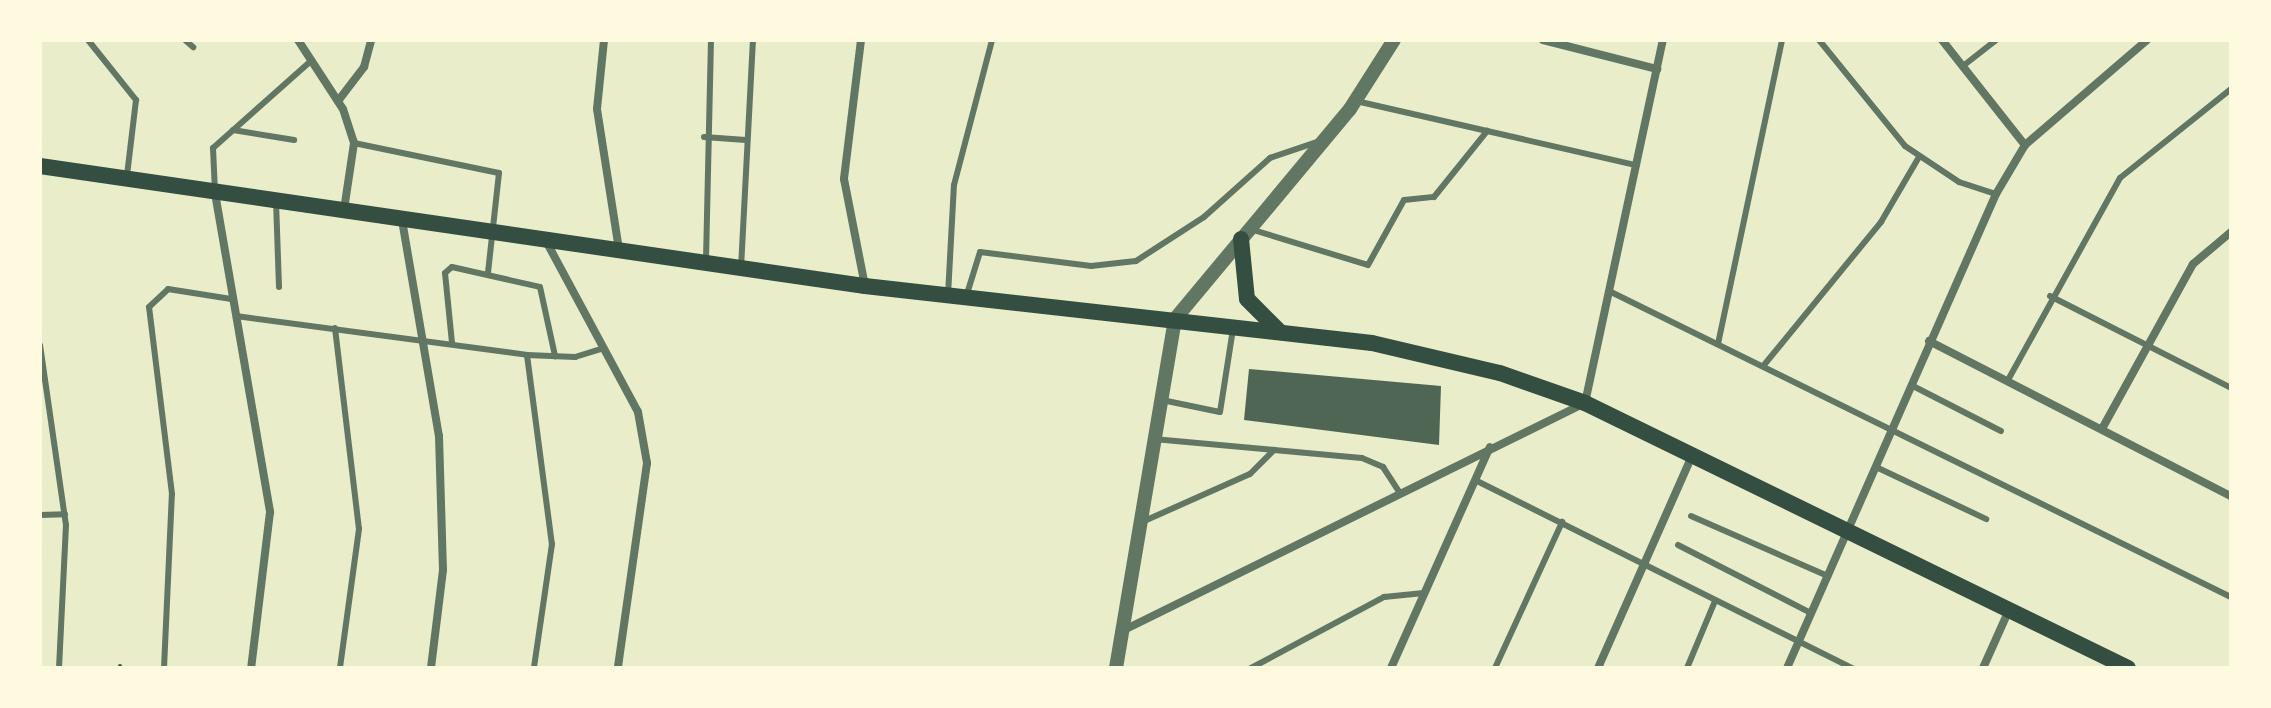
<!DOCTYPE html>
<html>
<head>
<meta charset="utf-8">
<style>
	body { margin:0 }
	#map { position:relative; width:2271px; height:708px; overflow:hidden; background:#e9edc9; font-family:Helvetica,sans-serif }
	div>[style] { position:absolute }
	.building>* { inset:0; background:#4f6655 }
	.path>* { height:4px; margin:-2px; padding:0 2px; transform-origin:2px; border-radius:2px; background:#344e41 }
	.service>* { height:6px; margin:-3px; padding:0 3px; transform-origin:3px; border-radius:3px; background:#617663 }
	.minor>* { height:8px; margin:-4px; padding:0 4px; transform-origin:4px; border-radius:4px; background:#617663 }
	.tertiary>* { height:14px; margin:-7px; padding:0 7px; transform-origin:7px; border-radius:7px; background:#617663 }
	.secondary>* { height:16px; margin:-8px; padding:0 8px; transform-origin:8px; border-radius:8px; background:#344e41 }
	span { translate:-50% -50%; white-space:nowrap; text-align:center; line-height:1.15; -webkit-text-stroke:8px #fefae0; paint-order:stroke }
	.frame { position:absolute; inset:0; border:42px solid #fefae0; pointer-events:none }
</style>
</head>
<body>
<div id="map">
	<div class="building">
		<div style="clip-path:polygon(1249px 369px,1441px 386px,1439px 445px,1244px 420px)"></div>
	</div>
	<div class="path">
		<div style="left:120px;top:668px;width:2px;rotate:-90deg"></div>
	</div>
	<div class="service">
		<div style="left:88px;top:40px;width:77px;rotate:51.3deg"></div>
		<div style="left:136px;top:100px;width:77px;rotate:96.8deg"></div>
		<div style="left:185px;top:40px;width:11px;rotate:41deg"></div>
		<div style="left:1819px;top:40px;width:136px;rotate:50.9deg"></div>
		<div style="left:1905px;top:146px;width:65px;rotate:33.7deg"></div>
		<div style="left:1959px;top:182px;width:39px;rotate:18deg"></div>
		<div style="left:1963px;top:66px;width:42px;rotate:-38.2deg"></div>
		<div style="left:1356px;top:101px;width:287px;rotate:12.9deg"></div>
		<div style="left:233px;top:130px;width:62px;rotate:9.3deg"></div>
		<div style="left:704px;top:137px;width:42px;rotate:4.1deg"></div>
		<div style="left:354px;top:143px;width:148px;rotate:11.7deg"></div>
		<div style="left:499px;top:173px;width:100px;rotate:96.3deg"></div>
		<div style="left:215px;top:192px;width:44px;rotate:-92.6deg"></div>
		<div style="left:213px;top:148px;width:132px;rotate:-41.6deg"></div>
		<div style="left:276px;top:201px;width:86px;rotate:88deg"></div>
		<div style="left:1250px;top:229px;width:123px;rotate:17deg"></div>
		<div style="left:1368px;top:265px;width:74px;rotate:-61deg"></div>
		<div style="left:1404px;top:200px;width:30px;rotate:-6deg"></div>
		<div style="left:1434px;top:197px;width:85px;rotate:-51.2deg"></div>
		<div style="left:706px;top:260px;width:220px;rotate:-88.7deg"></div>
		<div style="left:741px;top:268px;width:228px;rotate:-87deg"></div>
		<div style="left:1609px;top:291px;width:693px;rotate:26.2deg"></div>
		<div style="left:948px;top:295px;width:110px;rotate:-86.9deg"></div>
		<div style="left:954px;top:185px;width:150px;rotate:-75.3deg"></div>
		<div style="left:2050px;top:296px;width:203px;rotate:26.9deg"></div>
		<div style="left:966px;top:297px;width:47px;rotate:-72.7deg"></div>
		<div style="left:980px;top:252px;width:112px;rotate:7.2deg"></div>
		<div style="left:1091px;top:266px;width:45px;rotate:-6.3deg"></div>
		<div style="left:1136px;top:261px;width:81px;rotate:-32.9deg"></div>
		<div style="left:1204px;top:217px;width:89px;rotate:-41.8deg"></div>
		<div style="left:1270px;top:158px;width:50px;rotate:-18.8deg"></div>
		<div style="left:236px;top:316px;width:294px;rotate:7.6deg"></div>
		<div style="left:527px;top:355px;width:48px;rotate:2.4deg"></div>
		<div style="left:575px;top:357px;width:30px;rotate:-17deg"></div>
		<div style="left:335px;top:328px;width:202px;rotate:83.2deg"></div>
		<div style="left:359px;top:529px;width:140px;rotate:97.8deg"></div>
		<div style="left:452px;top:343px;width:70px;rotate:-95.7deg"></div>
		<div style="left:445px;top:273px;width:9px;rotate:-41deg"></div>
		<div style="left:452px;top:267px;width:90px;rotate:12.8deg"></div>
		<div style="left:540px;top:287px;width:71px;rotate:77.7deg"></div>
		<div style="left:1718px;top:344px;width:311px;rotate:-78.1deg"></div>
		<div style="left:40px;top:345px;width:182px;rotate:81.8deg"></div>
		<div style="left:66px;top:525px;width:143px;rotate:92.8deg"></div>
		<div style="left:527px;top:355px;width:191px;rotate:82.5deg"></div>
		<div style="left:552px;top:544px;width:125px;rotate:98.3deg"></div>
		<div style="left:1764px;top:365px;width:185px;rotate:-50.7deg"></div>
		<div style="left:1881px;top:222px;width:75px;rotate:-59.7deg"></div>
		<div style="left:2008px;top:380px;width:231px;rotate:-61deg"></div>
		<div style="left:2120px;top:178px;width:142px;rotate:-38.7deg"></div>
		<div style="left:1911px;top:385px;width:101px;rotate:27.1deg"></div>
		<div style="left:1162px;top:400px;width:59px;rotate:11.7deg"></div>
		<div style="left:1220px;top:412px;width:84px;rotate:-81.1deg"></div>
		<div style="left:1274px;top:450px;width:88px;rotate:5.2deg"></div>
		<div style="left:1362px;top:458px;width:23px;rotate:23deg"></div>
		<div style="left:1383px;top:467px;width:30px;rotate:57deg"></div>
		<div style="left:1876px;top:467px;width:122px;rotate:25.3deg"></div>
		<div style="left:1475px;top:480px;width:421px;rotate:26.5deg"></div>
		<div style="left:40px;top:515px;width:25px;rotate:-2deg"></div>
		<div style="left:1691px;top:516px;width:150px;rotate:23.7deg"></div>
		<div style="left:1142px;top:522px;width:118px;rotate:-24deg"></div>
		<div style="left:1250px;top:474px;width:34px;rotate:-45deg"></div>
		<div style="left:1274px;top:450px;width:121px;rotate:-174.8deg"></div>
		<div style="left:1678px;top:545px;width:149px;rotate:27.1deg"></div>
		<div style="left:164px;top:668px;width:174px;rotate:-87.4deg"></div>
		<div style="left:172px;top:494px;width:188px;rotate:-97deg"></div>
		<div style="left:149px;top:307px;width:26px;rotate:-43deg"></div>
		<div style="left:168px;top:289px;width:64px;rotate:9deg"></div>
		<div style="left:1251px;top:668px;width:151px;rotate:-28.1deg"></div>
		<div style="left:1384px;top:597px;width:40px;rotate:-5.7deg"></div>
		<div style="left:1495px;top:668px;width:161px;rotate:-65.3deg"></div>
		<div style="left:1687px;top:668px;width:73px;rotate:-67.3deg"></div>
	</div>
	<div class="minor">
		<div style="left:298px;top:40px;width:82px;rotate:56.9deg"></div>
		<div style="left:343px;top:109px;width:36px;rotate:72deg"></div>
		<div style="left:354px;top:143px;width:68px;rotate:98.5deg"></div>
		<div style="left:604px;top:40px;width:69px;rotate:95.8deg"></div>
		<div style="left:597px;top:109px;width:143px;rotate:81.1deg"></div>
		<div style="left:861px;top:40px;width:140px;rotate:97deg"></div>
		<div style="left:844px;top:179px;width:109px;rotate:78.9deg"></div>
		<div style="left:1543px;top:40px;width:118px;rotate:14.3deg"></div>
		<div style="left:1942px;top:40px;width:134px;rotate:51.7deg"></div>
		<div style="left:338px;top:101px;width:43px;rotate:-52.6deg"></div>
		<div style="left:364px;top:67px;width:28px;rotate:-75deg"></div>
		<div style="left:215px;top:193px;width:324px;rotate:80.2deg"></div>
		<div style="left:270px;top:512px;width:157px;rotate:96.9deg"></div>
		<div style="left:402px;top:220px;width:219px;rotate:80.3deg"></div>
		<div style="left:439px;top:436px;width:134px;rotate:88.3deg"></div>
		<div style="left:443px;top:570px;width:99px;rotate:97deg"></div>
		<div style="left:546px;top:241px;width:194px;rotate:61.7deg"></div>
		<div style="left:638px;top:412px;width:52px;rotate:80deg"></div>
		<div style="left:647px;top:463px;width:207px;rotate:98.1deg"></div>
		<div style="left:1929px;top:341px;width:339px;rotate:27.2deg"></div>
		<div style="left:2103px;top:427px;width:186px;rotate:-61.1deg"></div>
		<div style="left:2193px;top:264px;width:50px;rotate:-40.1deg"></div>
		<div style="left:1122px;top:631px;width:516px;rotate:-26.22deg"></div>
		<div style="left:1585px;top:403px;width:371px;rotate:-77.9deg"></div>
		<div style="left:1391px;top:668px;width:242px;rotate:-65.9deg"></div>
		<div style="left:1598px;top:668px;width:230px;rotate:-66.1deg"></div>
		<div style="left:1787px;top:668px;width:518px;rotate:-66.21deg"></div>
		<div style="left:1996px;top:194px;width:57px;rotate:-59.4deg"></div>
		<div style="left:2025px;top:145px;width:161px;rotate:-40.7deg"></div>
		<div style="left:1983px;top:668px;width:64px;rotate:-65.9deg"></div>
	</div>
	<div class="tertiary">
		<div style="left:1116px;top:668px;width:354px;rotate:-80.4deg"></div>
		<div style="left:1175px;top:319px;width:273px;rotate:-50.2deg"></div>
		<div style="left:1350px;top:109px;width:82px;rotate:-57.5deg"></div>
	</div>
	<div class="secondary">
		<div style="left:40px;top:166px;width:834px;rotate:8.28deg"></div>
		<div style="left:865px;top:286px;width:510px;rotate:6.41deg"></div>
		<div style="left:1372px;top:343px;width:131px;rotate:13.2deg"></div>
		<div style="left:1500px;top:373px;width:90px;rotate:19.4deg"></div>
		<div style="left:1585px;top:403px;width:604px;rotate:26.01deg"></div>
		<div style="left:1241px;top:239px;width:60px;rotate:84.3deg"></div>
		<div style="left:1247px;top:299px;width:47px;rotate:45deg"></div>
	</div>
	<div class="frame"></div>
</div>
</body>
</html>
